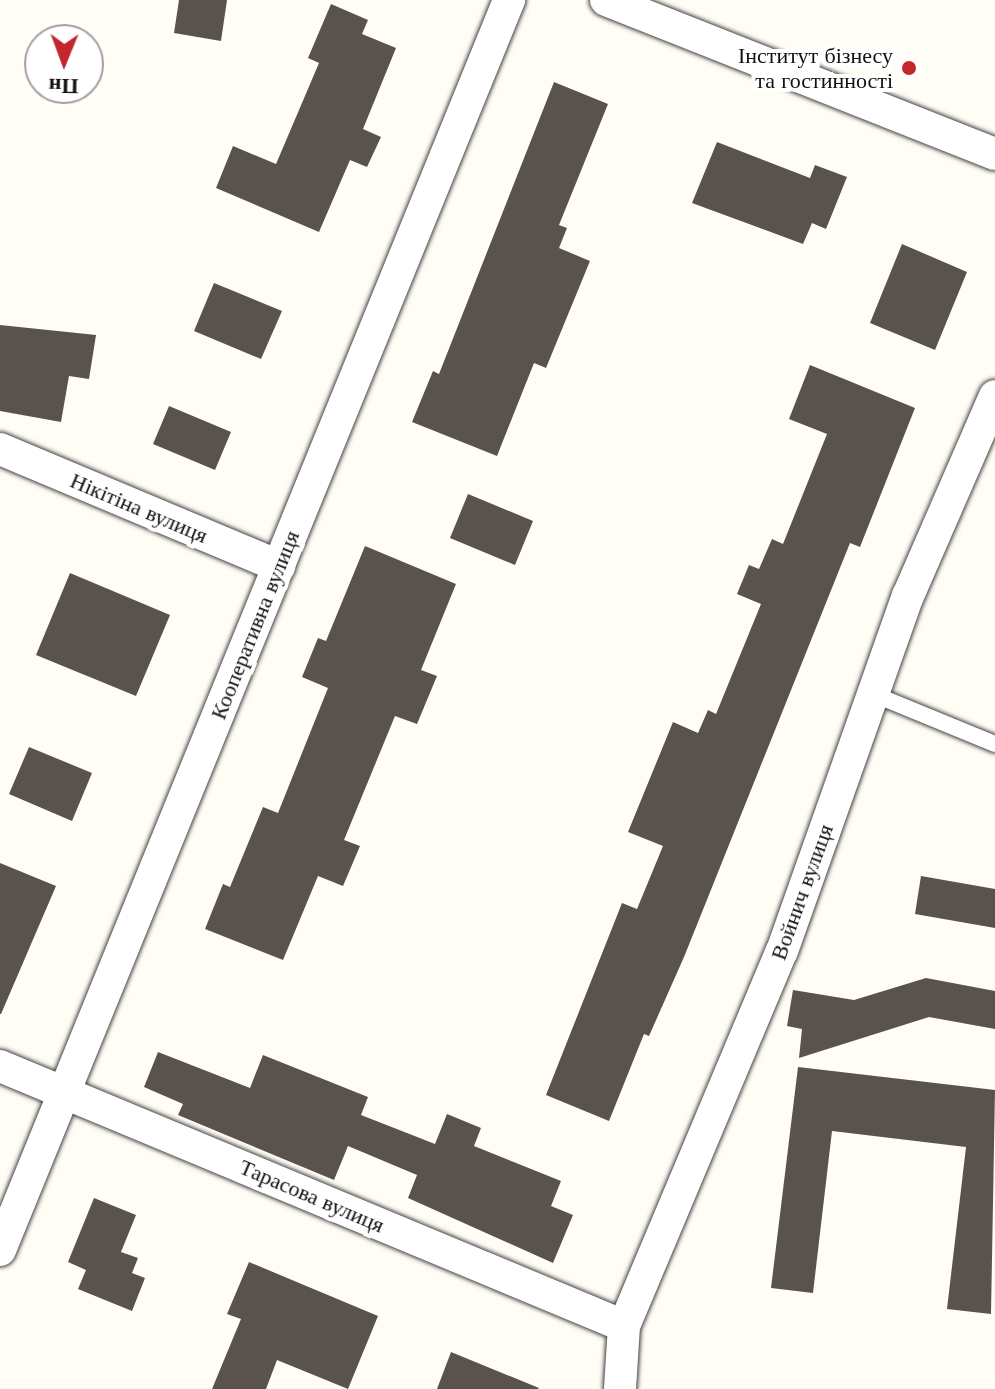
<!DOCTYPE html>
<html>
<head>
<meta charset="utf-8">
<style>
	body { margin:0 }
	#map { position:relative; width:995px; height:1389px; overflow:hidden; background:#fffdf5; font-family:"Libre Baskerville",serif }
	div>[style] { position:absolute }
	.building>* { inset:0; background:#5a524d }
	.roads { filter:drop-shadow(0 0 2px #444) drop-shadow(0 0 2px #444) }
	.service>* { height:16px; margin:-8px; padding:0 8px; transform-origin:8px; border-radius:8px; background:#fff }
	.minor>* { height:32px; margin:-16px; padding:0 16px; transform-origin:16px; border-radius:16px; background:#fff }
	.dots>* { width:22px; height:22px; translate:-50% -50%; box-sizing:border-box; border:4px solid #fff; border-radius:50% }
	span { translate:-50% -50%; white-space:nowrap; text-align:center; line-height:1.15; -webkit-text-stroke:8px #fff; paint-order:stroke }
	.poi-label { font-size:22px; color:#111 }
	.right { translate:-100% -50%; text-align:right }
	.street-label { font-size:22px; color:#111 }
	.north { position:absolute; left:24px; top:24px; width:80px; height:80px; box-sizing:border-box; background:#fff; border:2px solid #a0a0a0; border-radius:50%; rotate:181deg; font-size:22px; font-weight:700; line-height:32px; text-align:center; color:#111 }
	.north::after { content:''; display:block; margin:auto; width:28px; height:36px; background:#c4262e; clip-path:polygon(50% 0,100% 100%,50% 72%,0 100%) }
</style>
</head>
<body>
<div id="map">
	<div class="building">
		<div style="clip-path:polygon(179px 0,227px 0,221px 41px,174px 33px)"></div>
		<div style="clip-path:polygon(331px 4px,368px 20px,362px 34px,396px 48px,363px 129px,381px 137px,367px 167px,350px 160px,319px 232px,216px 188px,233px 146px,276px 164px,319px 63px,308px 58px)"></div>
		<div style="clip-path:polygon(554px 82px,608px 104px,559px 225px,567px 228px,559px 248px,590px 261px,546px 368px,534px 363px,497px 456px,412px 422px,433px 371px,439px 374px)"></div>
		<div style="clip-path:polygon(717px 142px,810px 178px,815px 165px,847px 177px,826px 229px,812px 223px,803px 244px,692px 203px)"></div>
		<div style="clip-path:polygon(902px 244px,967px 272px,935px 350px,870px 323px)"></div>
		<div style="clip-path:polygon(214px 283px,282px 311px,261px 359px,194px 331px)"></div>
		<div style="clip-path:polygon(0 325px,96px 335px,89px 379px,69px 376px,61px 422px,0 411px)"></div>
		<div style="clip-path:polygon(810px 365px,915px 408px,860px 547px,850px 543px,684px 957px,649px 1036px,644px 1034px,609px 1121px,546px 1095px,622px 903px,637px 909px,663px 846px,628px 832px,673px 722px,698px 733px,708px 710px,716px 714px,761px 604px,737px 594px,749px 565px,759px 569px,772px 539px,783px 544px,827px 434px,789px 419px)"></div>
		<div style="clip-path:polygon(169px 406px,231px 432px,215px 470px,153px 444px)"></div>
		<div style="clip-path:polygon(468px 494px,533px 521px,515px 565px,450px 538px)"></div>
		<div style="clip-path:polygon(365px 546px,456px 584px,421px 670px,437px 676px,417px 724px,395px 716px,344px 840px,360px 846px,343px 886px,318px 876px,283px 960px,205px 929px,223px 884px,230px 887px,263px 807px,278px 813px,328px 688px,302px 677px,318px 638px,326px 641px)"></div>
		<div style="clip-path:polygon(70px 573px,170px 615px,136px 696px,36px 655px)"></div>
		<div style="clip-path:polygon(29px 747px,92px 773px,72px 821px,9px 794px)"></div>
		<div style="clip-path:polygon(0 863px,56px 886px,1px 1014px,0 1014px)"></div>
		<div style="clip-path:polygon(921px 876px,995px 889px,995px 928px,915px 914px)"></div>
		<div style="clip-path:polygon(926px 978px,995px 991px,995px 1029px,929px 1017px,799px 1058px,802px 1029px,787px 1026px,793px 990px,854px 1000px)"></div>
		<div style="clip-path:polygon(158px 1052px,250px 1088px,263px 1055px,368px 1097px,361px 1115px,435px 1144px,447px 1114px,481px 1128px,474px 1146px,561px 1181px,551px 1206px,573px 1215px,553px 1263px,408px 1198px,417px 1175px,348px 1146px,334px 1180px,178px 1115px,183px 1104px,144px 1087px)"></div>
		<div style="clip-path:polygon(798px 1067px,995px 1090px,991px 1314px,947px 1309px,966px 1147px,832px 1131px,813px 1293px,771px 1288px)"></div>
		<div style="clip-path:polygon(94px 1198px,136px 1215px,121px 1252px,138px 1258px,132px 1273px,145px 1278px,132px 1311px,78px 1289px,86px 1270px,68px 1262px)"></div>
		<div style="clip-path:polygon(249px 1262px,378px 1316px,348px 1389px,277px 1360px,266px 1389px,212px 1389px,241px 1319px,227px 1314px)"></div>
		<div style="clip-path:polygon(451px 1352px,539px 1388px,538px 1389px,437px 1389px)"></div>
	</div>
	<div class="roads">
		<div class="service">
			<div style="left:873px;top:694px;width:132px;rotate:22.3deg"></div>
		</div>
		<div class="minor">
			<div style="left:606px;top:0;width:418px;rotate:21.6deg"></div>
			<div style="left:0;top:449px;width:303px;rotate:22.8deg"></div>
			<div style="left:0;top:1066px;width:676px;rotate:22.62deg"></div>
			<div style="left:0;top:1250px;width:1350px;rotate:-67.84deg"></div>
			<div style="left:620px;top:1389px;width:63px;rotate:-86.4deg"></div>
			<div style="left:624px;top:1326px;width:407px;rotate:-67.2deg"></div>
			<div style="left:782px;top:951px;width:377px;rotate:-70.5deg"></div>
			<div style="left:908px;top:596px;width:218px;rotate:-66.5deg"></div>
		</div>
	</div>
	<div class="dots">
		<div style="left:909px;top:68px;background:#c4262e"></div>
	</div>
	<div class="poi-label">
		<span class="right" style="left:893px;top:68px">Інститут бізнесу<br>та гостинності</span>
	</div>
	<div class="street-label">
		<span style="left:139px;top:508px;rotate:23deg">Нікітіна вулиця</span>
		<span style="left:255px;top:625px;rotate:-68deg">Кооперативна вулиця</span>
		<span style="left:802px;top:892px;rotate:-70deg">Войнич вулиця</span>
		<span style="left:312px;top:1196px;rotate:23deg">Тарасова вулиця</span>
	</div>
	<div class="north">Пн</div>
</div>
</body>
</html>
